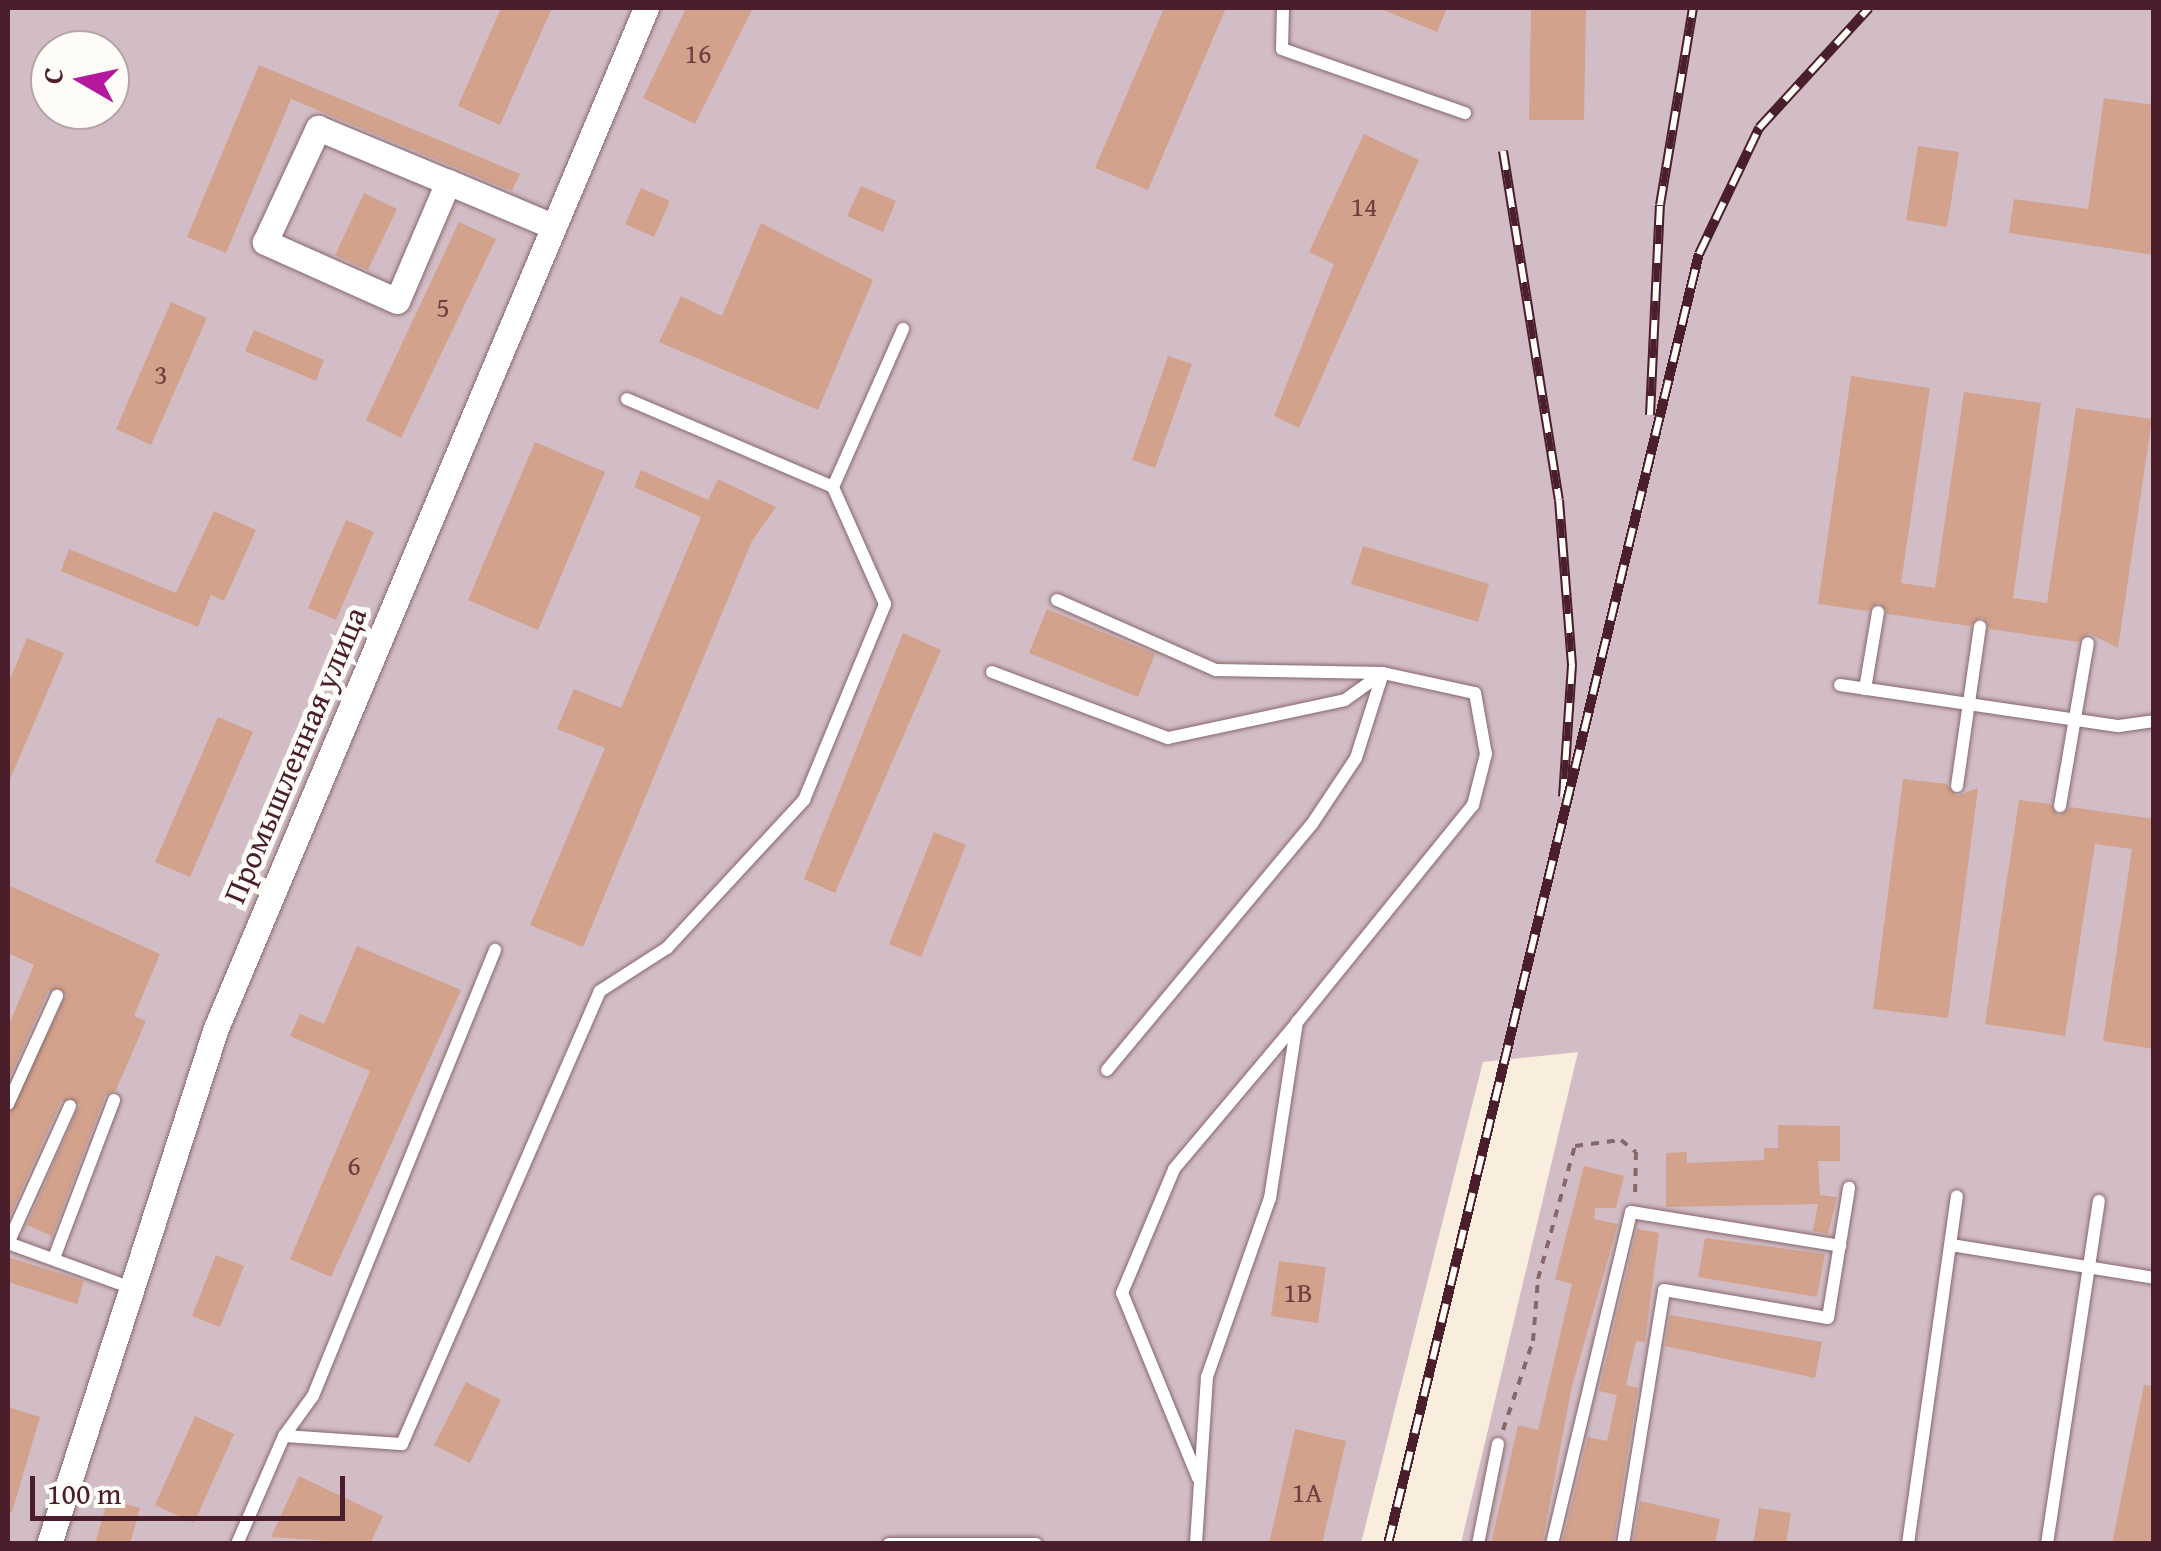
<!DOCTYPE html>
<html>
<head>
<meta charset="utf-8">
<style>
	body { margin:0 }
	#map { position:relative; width:2161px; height:1551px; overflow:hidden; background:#f9eede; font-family:"Gentium Book Plus",serif }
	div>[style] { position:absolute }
	.industrial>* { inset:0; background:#d2bdc6 }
	.building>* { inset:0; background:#d2a28c }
	.path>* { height:4px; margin-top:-2px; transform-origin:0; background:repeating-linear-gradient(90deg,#87676a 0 8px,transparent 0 16px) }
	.roads { filter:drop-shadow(0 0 2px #87676a) drop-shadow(0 0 2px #87676a) }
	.service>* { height:12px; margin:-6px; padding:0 6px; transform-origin:6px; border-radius:6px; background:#fff }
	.minor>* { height:25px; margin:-12.5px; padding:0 12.5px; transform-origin:12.5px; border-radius:12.5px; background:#fff }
	.rail>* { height:10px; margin-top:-5px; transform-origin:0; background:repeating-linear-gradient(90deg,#fdfcf7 0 19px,#4a1f2b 0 38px); box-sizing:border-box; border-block:2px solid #4a1f2b }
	span { translate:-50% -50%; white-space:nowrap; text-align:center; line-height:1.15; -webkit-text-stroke:10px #fdfcf7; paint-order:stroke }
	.number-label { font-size:28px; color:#6c4043 }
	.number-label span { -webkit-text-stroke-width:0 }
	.street-label { font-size:32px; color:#4a1f2b }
	.frame { position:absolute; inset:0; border:10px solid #4a1f2b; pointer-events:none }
	.north { position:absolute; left:30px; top:30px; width:100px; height:100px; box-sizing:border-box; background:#fdfcf7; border:2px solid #b5a4a5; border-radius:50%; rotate:279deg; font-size:28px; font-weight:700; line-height:40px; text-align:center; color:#4a1f2b }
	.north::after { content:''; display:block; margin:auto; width:35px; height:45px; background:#b5179e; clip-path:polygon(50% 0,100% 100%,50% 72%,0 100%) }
	.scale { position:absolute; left:30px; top:1476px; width:315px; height:45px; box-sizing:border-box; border:5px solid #4a1f2b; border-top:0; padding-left:12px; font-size:30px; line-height:35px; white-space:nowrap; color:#4a1f2b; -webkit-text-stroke:8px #fdfcf7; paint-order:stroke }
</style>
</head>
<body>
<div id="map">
	<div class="industrial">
		<div style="clip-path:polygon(evenodd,8px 8px,2153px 8px,2153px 1543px,1461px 1543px,1578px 1052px,1483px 1062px,1361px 1543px,8px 1543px,8px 8px,50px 50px,110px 50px,110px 110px,50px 110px,50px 50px)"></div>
	</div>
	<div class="building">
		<div style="clip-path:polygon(501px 8px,552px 8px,500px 125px,458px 106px)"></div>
		<div style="clip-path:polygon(686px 8px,753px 8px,695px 124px,643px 98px)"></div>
		<div style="clip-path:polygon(1164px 8px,1226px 8px,1148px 190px,1095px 168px)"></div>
		<div style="clip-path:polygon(1379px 8px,1447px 8px,1437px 32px)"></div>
		<div style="clip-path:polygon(1531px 8px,1586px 8px,1584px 120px,1529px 120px)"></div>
		<div style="clip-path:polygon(259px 65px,520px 174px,512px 191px,291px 99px,226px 253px,187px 237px)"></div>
		<div style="clip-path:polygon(2104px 98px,2154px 105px,2154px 255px,2009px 233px,2014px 199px,2088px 209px)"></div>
		<div style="clip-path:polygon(1364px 134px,1419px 160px,1299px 428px,1274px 416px,1334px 264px,1309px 252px)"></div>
		<div style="clip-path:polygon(1918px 146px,1959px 152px,1947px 227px,1906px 220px)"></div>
		<div style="clip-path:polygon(861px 186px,896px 201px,883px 232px,847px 216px)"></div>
		<div style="clip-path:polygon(641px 188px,670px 201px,654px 237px,625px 224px)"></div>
		<div style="clip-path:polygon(364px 193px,397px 209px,368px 270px,335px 255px)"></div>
		<div style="clip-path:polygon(459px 222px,496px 239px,401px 438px,366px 420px)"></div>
		<div style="clip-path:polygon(761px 223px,873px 280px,818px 410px,659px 342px,681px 296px,722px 316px)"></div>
		<div style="clip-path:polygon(171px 302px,207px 318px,151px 445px,116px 429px)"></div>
		<div style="clip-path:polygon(254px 330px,324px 360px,316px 381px,245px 351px)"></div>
		<div style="clip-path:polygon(1168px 356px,1192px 364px,1155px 468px,1132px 460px)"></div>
		<div style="clip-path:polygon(1851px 376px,1930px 388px,1901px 583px,1935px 588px,1964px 392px,2041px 403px,2013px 598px,2047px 603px,2076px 408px,2152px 419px,2118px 648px,2089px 633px,2078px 642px,1990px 629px,1982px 617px,1970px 626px,1888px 614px,1879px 602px,1868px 611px,1818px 604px)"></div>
		<div style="clip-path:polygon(535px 442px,605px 472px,538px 630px,468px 600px)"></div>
		<div style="clip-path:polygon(641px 470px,708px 500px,718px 479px,776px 507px,752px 541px,583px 947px,530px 925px,605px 748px,557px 729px,574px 689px,621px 708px,701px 517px,634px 487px)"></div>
		<div style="clip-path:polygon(214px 511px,256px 530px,224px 601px,211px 595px,198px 627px,61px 571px,69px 549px,176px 593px)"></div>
		<div style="clip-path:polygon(346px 520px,374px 532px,336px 620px,308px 608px)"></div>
		<div style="clip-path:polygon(1363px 546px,1489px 584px,1478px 622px,1351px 584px)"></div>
		<div style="clip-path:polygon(1047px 609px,1155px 654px,1138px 697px,1029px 653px)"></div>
		<div style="clip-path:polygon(903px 633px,941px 650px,835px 893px,804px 879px)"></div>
		<div style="clip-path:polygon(27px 638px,64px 653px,8px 784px,8px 684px)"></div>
		<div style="clip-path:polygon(218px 717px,253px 732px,190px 877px,155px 862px)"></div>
		<div style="clip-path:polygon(1903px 779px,1947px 784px,1957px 796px,1978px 788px,1948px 1018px,1873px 1009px)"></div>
		<div style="clip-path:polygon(2019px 800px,2050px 804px,2059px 816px,2070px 807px,2154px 819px,2154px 1049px,2103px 1041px,2132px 849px,2095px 844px,2065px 1036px,1985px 1024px)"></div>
		<div style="clip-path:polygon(934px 832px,966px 845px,921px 957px,889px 944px)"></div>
		<div style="clip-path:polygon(8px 885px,160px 954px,134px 1016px,146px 1021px,116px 1090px,105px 1096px,52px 1236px,27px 1225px,80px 1104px,61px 1101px,9px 1218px,8px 1114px,67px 994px,48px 991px,8px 1081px,8px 1027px,34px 965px,8px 953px)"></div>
		<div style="clip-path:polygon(357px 946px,461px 990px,331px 1277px,290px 1259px,370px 1071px,290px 1036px,300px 1014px,324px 1024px)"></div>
		<div style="clip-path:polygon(1778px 1125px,1840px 1126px,1840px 1161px,1818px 1161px,1820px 1195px,1837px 1197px,1828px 1234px,1813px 1231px,1818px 1204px,1666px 1207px,1666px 1153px,1687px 1152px,1687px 1163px,1764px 1160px,1764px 1148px,1778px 1148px)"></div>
		<div style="clip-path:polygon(1584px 1166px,1624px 1176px,1616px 1208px,1595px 1208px,1594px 1219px,1618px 1224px,1572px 1386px,1542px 1544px,1491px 1544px,1518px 1425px,1538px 1430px,1572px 1284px,1555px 1279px)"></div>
		<div style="clip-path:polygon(1637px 1229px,1659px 1233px,1645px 1342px,1636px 1341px,1626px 1385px,1638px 1388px,1613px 1544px,1562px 1544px,1588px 1437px,1607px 1441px,1617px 1395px,1599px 1391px)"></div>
		<div style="clip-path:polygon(1705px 1238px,1825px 1254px,1817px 1297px,1698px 1277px)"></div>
		<div style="clip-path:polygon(216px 1255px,244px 1266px,220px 1327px,192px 1316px)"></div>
		<div style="clip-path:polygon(8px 1257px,84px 1281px,77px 1304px,8px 1282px)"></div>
		<div style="clip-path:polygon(1279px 1261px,1326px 1267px,1318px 1323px,1271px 1316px)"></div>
		<div style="clip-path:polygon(1670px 1315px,1822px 1342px,1815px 1378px,1665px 1346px)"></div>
		<div style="clip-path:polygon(466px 1382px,501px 1400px,470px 1463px,434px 1445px)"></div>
		<div style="clip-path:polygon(2144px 1385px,2154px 1386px,2154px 1544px,2112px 1544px)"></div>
		<div style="clip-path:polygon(8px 1407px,40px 1417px,12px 1512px,8px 1512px)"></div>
		<div style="clip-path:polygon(195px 1416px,234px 1434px,194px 1523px,155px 1505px)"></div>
		<div style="clip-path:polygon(1295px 1429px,1346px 1441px,1322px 1544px,1269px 1544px)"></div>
		<div style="clip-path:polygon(299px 1476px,383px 1516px,370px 1544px,271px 1537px)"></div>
		<div style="clip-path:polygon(108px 1499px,140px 1508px,130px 1544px,95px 1544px)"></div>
		<div style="clip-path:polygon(1640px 1501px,1720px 1519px,1715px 1544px,1633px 1544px)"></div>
		<div style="clip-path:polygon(1759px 1508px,1791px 1513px,1786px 1544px,1753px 1544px)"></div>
	</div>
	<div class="path">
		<div style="left:1503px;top:1430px;width:94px;rotate:-71.4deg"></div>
		<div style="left:1533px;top:1341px;width:62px;rotate:-85.4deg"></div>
		<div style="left:1538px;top:1279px;width:138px;rotate:-74.5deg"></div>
		<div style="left:1575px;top:1146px;width:46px;rotate:-7.4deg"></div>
		<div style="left:1621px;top:1140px;width:19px;rotate:39deg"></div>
		<div style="left:1636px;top:1152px;width:45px;rotate:91.3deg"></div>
	</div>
	<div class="roads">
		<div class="service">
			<div style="left:1283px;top:8px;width:41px;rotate:91.4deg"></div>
			<div style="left:1282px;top:49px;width:194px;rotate:19.3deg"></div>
			<div style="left:833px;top:487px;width:173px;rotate:-66.1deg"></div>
			<div style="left:1057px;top:600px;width:174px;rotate:23.8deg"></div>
			<div style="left:1216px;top:670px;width:167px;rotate:1deg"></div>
			<div style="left:1383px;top:673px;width:94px;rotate:12.3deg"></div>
			<div style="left:1475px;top:693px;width:62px;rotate:79.8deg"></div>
			<div style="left:1486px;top:754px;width:53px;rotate:104.3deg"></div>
			<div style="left:1473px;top:805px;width:279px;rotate:129deg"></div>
			<div style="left:1297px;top:1022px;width:178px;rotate:98.7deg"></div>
			<div style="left:1270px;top:1198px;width:190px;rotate:109.4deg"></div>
			<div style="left:1207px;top:1377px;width:167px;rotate:93.8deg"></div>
			<div style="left:992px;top:672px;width:188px;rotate:20.6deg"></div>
			<div style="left:1168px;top:738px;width:181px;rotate:-12.1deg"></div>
			<div style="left:1345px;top:700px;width:44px;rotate:-35.8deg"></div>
			<div style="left:1840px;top:685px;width:282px;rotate:8.4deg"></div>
			<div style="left:2119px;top:726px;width:35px;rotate:-8deg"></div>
			<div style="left:1865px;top:689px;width:78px;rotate:-80.4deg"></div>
			<div style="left:1957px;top:786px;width:161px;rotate:-81.8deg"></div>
			<div style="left:2060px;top:806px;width:165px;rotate:-80.3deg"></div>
			<div style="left:1107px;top:1070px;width:320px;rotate:-50.2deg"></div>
			<div style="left:1312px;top:824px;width:79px;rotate:-56.3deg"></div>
			<div style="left:1356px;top:758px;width:89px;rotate:-72.4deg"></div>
			<div style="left:8px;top:1104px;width:119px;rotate:-65.6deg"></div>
			<div style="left:70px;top:1106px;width:150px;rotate:114.3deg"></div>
			<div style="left:8px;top:1243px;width:129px;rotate:20deg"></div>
			<div style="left:1951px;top:1245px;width:206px;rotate:9.2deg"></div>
			<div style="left:54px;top:1258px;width:169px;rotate:-69.2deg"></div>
			<div style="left:284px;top:1436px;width:118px;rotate:3.9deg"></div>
			<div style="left:402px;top:1444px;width:494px;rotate:-66.4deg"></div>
			<div style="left:600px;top:991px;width:80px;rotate:-32.7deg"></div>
			<div style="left:667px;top:948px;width:202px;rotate:-47.2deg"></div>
			<div style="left:804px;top:800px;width:212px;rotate:-67.5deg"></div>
			<div style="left:885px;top:604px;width:128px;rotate:-114deg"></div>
			<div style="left:833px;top:487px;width:224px;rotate:-156.9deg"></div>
			<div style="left:1198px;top:1478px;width:200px;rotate:-112.3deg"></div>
			<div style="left:1122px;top:1293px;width:134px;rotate:-67.2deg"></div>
			<div style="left:1174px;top:1169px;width:189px;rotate:-49.9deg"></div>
			<div style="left:237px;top:1544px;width:118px;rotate:-66.5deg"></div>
			<div style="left:284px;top:1436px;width:49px;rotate:-54.1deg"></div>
			<div style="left:313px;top:1396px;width:482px;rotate:-67.8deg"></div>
			<div style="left:889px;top:1544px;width:147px"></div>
			<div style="left:1478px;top:1544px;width:102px;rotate:-78.7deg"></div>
			<div style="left:1552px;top:1544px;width:341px;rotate:-76.6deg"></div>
			<div style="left:1631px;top:1212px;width:212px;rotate:9.2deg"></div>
			<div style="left:1623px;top:1544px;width:257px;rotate:-80.8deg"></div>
			<div style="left:1664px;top:1290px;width:166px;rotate:9.7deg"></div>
			<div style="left:1828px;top:1318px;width:132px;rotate:-80.8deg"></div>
			<div style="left:1908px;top:1544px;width:351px;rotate:-82deg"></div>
			<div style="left:2047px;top:1544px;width:347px;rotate:-81.4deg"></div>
		</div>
		<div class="minor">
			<div style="left:448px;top:182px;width:129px;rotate:113.2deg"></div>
			<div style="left:397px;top:301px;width:145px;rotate:-155.9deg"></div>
			<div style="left:265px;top:242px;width:126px;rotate:-65.1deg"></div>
			<div style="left:318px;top:128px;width:141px;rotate:22.6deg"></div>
			<div style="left:448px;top:182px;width:113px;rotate:22.9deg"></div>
			<div style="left:49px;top:1544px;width:542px;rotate:-72.07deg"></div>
			<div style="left:216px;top:1028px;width:1107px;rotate:-67.14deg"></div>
		</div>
	</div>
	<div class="rail">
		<div style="left:1503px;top:151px;width:353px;rotate:80.9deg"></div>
		<div style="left:1559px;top:500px;width:166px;rotate:85.5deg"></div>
		<div style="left:1572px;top:665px;width:132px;rotate:93.9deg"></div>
		<div style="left:1650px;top:415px;width:210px;rotate:-87.3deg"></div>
		<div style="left:1660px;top:205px;width:200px;rotate:-80.5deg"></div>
		<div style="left:1388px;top:1544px;width:1327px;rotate:-76.45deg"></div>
		<div style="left:1699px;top:254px;width:140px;rotate:-64.5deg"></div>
		<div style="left:1759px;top:128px;width:163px;rotate:-47.5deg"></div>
	</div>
	<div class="number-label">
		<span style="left:698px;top:53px">16</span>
		<span style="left:1364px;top:206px">14</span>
		<span style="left:443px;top:307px">5</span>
		<span style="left:161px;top:374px">3</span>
		<span style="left:354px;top:1165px">6</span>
		<span style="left:1298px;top:1292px">1В</span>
		<span style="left:1307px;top:1492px">1А</span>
	</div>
	<div class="street-label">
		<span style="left:295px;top:755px;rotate:-67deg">Промышленная улица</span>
	</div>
	<div class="frame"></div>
	<div class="north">С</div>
	<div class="scale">100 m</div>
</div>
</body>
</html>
